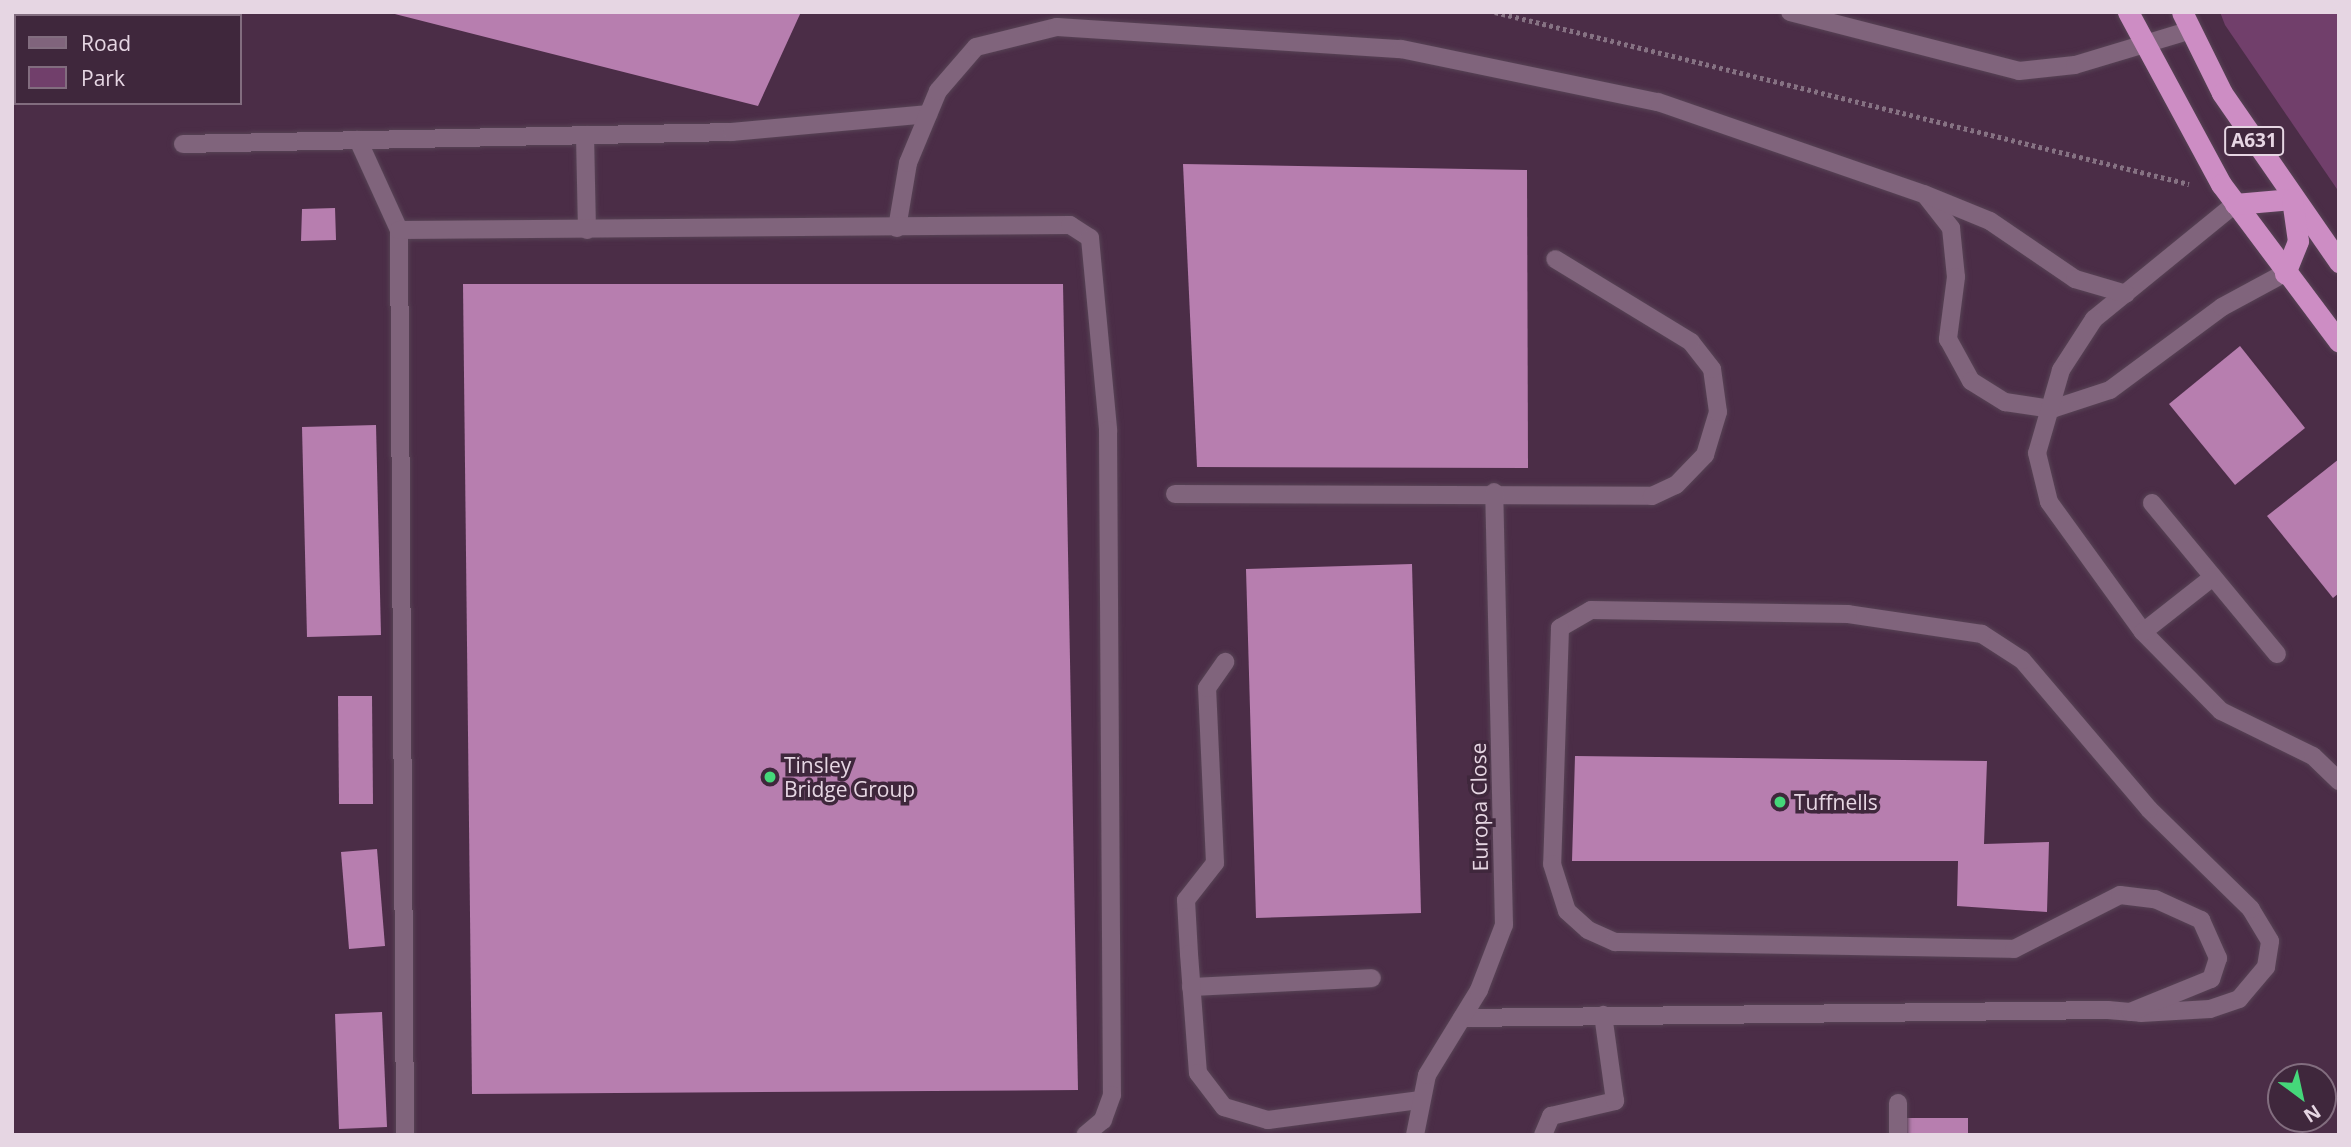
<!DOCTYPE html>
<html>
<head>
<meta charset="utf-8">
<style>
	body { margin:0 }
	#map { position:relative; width:2351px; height:1147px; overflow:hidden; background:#3f273c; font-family:"Open Sans",sans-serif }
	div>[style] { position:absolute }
	.built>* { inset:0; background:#4b2d47 }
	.green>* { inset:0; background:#713f6b }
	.building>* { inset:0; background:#b77eaf }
	.path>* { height:4.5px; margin-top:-2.25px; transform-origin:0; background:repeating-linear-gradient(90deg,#867283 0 3.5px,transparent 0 7px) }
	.roads { filter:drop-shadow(0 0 2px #574355) drop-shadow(0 0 2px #574355) }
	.lane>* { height:18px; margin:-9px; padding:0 9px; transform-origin:9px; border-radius:9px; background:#80647c }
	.street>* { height:18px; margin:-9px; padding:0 9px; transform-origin:9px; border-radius:9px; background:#80647c }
	.highway>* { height:21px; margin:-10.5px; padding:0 10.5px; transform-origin:10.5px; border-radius:10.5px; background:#cd8dc4 }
	.dots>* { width:19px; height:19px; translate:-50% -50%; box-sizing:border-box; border:4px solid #3f273c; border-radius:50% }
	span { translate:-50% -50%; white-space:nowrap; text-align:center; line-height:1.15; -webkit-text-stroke:7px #3f273c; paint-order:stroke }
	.shield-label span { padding:2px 5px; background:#3f273c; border:2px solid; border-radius:5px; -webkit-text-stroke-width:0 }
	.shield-label { font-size:19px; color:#e6d6e3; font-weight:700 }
	.poi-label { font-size:21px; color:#e6d6e3 }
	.left { translate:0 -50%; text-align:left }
	.street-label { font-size:21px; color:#e6d6e3 }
	.frame { position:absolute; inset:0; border:14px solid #e6d6e3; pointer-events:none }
	.legend { position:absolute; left:14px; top:14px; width:228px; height:91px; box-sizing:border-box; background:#3f273c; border:2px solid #826d7f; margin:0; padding:9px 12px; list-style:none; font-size:21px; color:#e6d6e3 }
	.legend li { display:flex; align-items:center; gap:14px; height:35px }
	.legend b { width:35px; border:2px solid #826d7f }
	.north { position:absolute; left:2267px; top:1063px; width:70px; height:70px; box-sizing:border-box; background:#3f273c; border:2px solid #826d7f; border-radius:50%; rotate:147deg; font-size:19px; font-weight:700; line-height:28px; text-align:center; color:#e6d6e3 }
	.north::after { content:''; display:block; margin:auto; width:24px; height:32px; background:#45d77a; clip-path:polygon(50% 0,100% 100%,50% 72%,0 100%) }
</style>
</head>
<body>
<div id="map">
	<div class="built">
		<div style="clip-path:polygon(evenodd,12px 12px,2339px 12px,2339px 1135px,12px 1135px,12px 12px,16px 16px,240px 16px,240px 103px,16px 103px,16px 16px,12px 12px,2281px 1077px,2323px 1077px,2323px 1119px,2281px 1119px,2281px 1077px)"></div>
	</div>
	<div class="green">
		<div style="clip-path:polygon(2220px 12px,2339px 12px,2339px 192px,2225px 25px)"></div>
	</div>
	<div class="building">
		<div style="clip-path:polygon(387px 12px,801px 12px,758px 106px)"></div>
		<div style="clip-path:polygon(1183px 164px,1527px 170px,1528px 468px,1197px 467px)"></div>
		<div style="clip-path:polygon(335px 208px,336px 240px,301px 241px,302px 209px)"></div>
		<div style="clip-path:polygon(463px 284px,1063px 284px,1078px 1090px,472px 1094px)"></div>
		<div style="clip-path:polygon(2240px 346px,2305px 428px,2235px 485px,2169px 404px)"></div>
		<div style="clip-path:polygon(376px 425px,381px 635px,307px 637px,302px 427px)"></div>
		<div style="clip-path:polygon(2339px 459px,2339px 593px,2333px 598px,2267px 516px)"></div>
		<div style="clip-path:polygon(1412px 564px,1421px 913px,1256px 918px,1246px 569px)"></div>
		<div style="clip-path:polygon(338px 696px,372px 696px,373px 804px,339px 804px)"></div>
		<div style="clip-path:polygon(1575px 756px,1987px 761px,1984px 844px,2049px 842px,2047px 912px,1957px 906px,1958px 861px,1572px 861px)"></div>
		<div style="clip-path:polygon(377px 849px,385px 946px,349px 949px,341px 852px)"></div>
		<div style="clip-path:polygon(382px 1012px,387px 1127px,339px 1129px,335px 1014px)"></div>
		<div style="clip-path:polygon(1904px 1118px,1968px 1118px,1968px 1135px,1904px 1135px)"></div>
	</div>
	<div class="path">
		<div style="left:1495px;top:12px;width:715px;rotate:13.92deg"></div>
	</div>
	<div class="roads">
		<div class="lane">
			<div style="left:585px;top:135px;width:95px;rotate:88.8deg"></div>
			<div style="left:358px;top:140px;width:99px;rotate:65.5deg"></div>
			<div style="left:399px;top:230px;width:905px;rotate:89.62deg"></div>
			<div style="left:183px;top:144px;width:549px;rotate:-1.25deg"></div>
			<div style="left:732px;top:132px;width:197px;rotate:-5.2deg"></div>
			<div style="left:1926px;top:196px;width:41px;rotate:52deg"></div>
			<div style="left:1951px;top:228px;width:49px;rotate:84.2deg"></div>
			<div style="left:1956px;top:277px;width:63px;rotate:97.4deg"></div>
			<div style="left:1948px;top:339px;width:48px;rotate:61.3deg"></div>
			<div style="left:1971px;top:381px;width:40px;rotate:32deg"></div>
			<div style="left:2005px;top:402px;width:48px;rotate:8.5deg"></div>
			<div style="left:2052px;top:409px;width:61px;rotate:-18.1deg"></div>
			<div style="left:2110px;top:390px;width:139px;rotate:-36.5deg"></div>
			<div style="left:2222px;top:307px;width:72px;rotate:-28.4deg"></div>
			<div style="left:2235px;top:204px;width:182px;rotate:140.8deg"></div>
			<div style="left:2094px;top:319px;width:61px;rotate:122.9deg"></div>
			<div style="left:2061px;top:370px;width:86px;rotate:106.1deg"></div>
			<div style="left:2037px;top:453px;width:50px;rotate:76.2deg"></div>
			<div style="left:2049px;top:502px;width:160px;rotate:54.1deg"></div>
			<div style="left:2143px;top:632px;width:111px;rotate:45.4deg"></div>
			<div style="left:2221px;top:711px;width:102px;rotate:26.1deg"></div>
			<div style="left:2313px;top:756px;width:36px;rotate:44deg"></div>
			<div style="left:897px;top:228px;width:66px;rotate:-80.4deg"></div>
			<div style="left:908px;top:163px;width:78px;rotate:-67.4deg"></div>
			<div style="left:938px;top:91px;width:58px;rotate:-49.2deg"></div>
			<div style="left:976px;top:47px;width:83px;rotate:-13.9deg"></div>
			<div style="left:1057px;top:27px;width:345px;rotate:3.7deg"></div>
			<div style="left:1401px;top:49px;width:262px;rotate:11.7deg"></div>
			<div style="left:1658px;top:102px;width:281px;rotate:19.1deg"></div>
			<div style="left:1924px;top:194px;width:71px;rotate:22.2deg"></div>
			<div style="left:1990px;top:221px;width:103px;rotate:34.3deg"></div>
			<div style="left:2075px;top:279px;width:53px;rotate:16.4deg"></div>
			<div style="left:399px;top:230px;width:671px;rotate:-0.43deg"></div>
			<div style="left:1070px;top:225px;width:24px;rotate:33deg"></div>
			<div style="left:1090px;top:238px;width:193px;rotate:84.6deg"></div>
			<div style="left:1108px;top:430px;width:665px;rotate:89.66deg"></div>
			<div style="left:1112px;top:1095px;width:27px;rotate:110deg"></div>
			<div style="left:1103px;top:1120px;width:23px;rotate:140deg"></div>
			<div style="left:2152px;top:503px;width:196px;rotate:50.4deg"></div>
			<div style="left:2143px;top:632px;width:89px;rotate:-38.2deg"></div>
			<div style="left:1189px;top:954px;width:54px;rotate:-93.2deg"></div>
			<div style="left:1186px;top:900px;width:47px;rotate:-51.9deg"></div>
			<div style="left:1215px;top:863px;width:175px;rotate:-92.6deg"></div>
			<div style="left:1207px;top:688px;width:32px;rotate:-55deg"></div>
			<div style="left:1191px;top:987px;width:181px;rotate:-2.8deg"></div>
			<div style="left:2108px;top:1010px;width:33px;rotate:5deg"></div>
			<div style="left:2141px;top:1013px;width:69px;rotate:-3.3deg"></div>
			<div style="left:2210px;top:1009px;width:31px;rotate:-19deg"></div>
			<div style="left:2239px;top:999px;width:42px;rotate:-49.8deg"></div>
			<div style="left:2266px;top:967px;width:26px;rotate:-81deg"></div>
			<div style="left:2270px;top:941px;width:37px;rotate:-121deg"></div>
			<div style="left:2251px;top:909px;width:143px;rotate:-135.6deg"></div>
			<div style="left:2149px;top:809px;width:196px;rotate:-130.4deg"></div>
			<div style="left:2022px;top:660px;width:48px;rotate:-147deg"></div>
			<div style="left:1982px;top:634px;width:135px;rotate:-171.5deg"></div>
			<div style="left:1848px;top:614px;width:257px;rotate:-179.1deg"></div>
			<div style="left:1591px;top:610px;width:36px;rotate:150deg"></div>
			<div style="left:1560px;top:628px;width:236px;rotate:91.9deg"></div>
			<div style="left:1552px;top:864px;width:49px;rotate:72.3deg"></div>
			<div style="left:1567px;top:911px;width:28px;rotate:42deg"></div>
			<div style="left:1588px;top:930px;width:30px;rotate:24deg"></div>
			<div style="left:1615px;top:942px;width:399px;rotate:1deg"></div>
			<div style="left:2014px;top:949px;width:119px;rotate:-27deg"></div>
			<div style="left:2120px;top:895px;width:35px;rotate:7deg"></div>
			<div style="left:2155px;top:899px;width:51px;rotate:24.5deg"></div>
			<div style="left:2201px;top:920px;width:42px;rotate:65.9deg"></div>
			<div style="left:2218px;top:958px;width:22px;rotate:108deg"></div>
			<div style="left:2211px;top:979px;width:87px;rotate:157.8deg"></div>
			<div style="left:1898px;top:1103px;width:32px;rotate:90deg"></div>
			<div style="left:1543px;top:1135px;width:21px;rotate:-67deg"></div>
			<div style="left:1551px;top:1116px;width:66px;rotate:-13.2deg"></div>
			<div style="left:1615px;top:1101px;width:87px;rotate:-97.9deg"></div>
		</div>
		<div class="street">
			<div style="left:1790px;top:12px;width:236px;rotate:14.4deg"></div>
			<div style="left:2019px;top:71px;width:56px;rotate:-6.1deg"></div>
			<div style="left:2075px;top:65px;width:121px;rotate:-16.8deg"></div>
			<div style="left:1175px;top:494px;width:477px;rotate:0.2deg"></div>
			<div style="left:1652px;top:496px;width:26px;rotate:-25deg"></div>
			<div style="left:1676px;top:485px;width:42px;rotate:-46deg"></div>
			<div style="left:1705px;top:455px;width:45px;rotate:-73.2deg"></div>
			<div style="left:1718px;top:412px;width:43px;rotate:-97.9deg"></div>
			<div style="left:1712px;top:369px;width:34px;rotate:-128deg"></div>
			<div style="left:1691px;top:342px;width:159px;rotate:-148.6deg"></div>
			<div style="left:1189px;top:954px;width:119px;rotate:85.7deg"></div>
			<div style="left:1198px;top:1073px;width:43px;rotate:52.6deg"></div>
			<div style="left:1224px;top:1107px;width:46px;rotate:16.5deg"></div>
			<div style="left:1268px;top:1120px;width:152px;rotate:-7.5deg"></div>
			<div style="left:1462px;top:1018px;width:646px;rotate:-0.71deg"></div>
			<div style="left:1415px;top:1135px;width:61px;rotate:-78.7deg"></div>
			<div style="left:1427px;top:1075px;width:100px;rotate:-58.5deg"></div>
			<div style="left:1479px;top:990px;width:70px;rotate:-69deg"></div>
			<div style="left:1504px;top:925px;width:433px;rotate:-91.3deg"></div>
		</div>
		<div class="highway">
			<div style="left:2128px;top:12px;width:196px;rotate:61.6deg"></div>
			<div style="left:2221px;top:184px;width:197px;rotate:53.2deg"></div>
			<div style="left:2182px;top:12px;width:90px;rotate:63.7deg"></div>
			<div style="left:2222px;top:93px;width:206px;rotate:55.3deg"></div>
			<div style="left:2235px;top:204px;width:57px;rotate:-5deg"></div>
			<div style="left:2292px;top:199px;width:42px;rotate:81.9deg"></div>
			<div style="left:2298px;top:241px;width:35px;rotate:112deg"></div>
		</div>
	</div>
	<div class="dots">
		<div style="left:770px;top:777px;background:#45d77a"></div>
		<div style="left:1780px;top:802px;background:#45d77a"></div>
	</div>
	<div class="shield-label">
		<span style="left:2254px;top:141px">A631</span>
	</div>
	<div class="poi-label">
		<span class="left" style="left:784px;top:777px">Tinsley<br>Bridge Group</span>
		<span class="left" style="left:1794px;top:802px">Tuffnells</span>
	</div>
	<div class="street-label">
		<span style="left:1479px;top:807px;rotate:-91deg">Europa Close</span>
	</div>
	<div class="frame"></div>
	<ul class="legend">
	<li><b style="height:9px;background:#80647c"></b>Road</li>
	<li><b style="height:19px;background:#713f6b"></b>Park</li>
	</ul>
	<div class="north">N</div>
</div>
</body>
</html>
